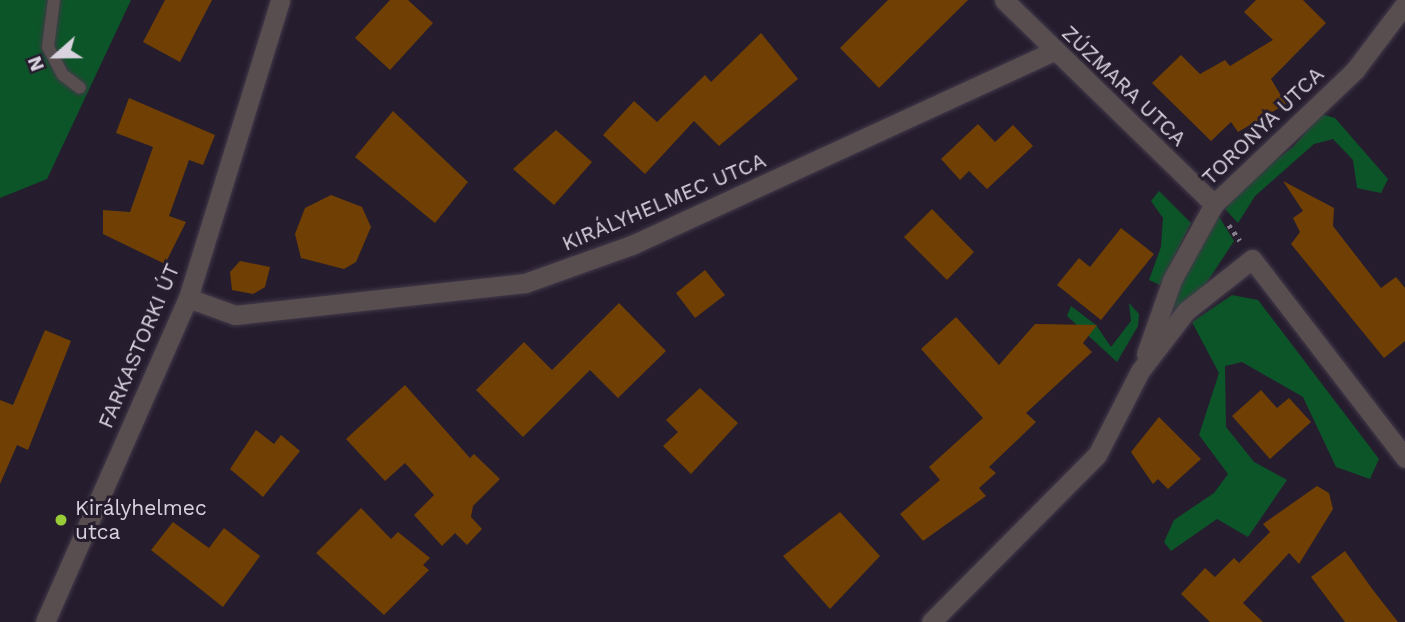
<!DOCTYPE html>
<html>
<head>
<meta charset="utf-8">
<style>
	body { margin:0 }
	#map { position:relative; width:1405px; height:622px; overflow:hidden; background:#251d2e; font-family:"Work Sans",sans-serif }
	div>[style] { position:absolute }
	.green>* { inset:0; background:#0c5528 }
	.building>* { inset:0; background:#703f03 }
	.path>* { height:4.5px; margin-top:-2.25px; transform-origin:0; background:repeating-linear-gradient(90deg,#847e8c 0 3.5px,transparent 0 8.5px) }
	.roads { filter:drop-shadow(0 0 2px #423a4a) drop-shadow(0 0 2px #423a4a) }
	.service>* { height:12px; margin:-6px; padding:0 6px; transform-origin:6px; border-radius:6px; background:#594e4f }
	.minor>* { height:19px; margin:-9.5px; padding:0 9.5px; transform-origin:9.5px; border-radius:9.5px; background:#594e4f }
	.tertiary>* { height:19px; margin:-9.5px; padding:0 9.5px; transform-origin:9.5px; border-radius:9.5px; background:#594e4f }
	.dots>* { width:19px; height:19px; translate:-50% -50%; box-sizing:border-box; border:4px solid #251d2e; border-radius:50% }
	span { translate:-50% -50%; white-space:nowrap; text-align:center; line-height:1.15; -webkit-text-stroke:6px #251d2e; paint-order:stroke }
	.street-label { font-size:21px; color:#d8d3df }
	.poi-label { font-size:21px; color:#d8d3df }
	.left { translate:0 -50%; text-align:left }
	.north { position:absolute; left:21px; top:21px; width:70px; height:70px; -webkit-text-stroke:5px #251d2e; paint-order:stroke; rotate:249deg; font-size:19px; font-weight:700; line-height:28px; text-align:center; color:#d8d3df }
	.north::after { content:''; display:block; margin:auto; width:24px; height:32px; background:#d8d3df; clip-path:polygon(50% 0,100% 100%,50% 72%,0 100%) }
</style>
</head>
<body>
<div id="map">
	<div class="green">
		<div style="clip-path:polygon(0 0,131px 0,47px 179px,0 198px)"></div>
		<div style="clip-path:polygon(1321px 114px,1335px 118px,1388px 179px,1381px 193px,1357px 188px,1353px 160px,1333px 139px,1314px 144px,1255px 196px,1238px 223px,1225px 209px,1240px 186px,1293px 147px)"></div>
		<div style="clip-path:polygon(1159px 191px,1191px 223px,1160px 285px,1149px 280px,1161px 247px,1163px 218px,1151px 201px)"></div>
		<div style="clip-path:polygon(1218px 215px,1234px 241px,1202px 290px,1170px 315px,1175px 289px)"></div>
		<div style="clip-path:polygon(1232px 295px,1258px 300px,1379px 459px,1370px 479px,1336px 467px,1303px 397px,1242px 362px,1225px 366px,1226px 427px,1254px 462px,1287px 480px,1248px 537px,1217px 519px,1171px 551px,1164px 542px,1174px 520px,1214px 493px,1228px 474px,1199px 435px,1219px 373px,1192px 322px)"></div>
		<div style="clip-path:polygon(1129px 303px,1139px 314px,1138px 326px,1117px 362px,1067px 316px,1071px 306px,1096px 325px,1111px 347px,1131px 321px)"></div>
	</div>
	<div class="building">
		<div style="clip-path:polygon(165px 0,212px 0,180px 62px,143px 42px)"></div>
		<div style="clip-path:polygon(390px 0,408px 0,433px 23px,390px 70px,355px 38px)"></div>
		<div style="clip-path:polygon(888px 0,968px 0,879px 88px,840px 48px)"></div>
		<div style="clip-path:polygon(1256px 0,1303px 0,1326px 23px,1271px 79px,1286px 104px,1238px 132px,1231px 122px,1211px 141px,1152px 83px,1181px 55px,1200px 74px,1225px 60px,1230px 66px,1273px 40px,1244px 12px)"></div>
		<div style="clip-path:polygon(761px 33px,798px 79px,719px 146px,694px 121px,645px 174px,603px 135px,634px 101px,657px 122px,705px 75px,711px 82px)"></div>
		<div style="clip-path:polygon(129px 98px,215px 135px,203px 165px,189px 160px,169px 216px,186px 222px,165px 264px,103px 234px,103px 210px,130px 212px,153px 147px,116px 133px)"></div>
		<div style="clip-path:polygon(393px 111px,468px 182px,435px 223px,355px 157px)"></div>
		<div style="clip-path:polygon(978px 124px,995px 142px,1013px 125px,1033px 146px,987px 189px,969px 171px,960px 180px,941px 159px)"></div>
		<div style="clip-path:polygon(556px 130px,592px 162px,554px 205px,513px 169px)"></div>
		<div style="clip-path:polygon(1283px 181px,1334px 208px,1333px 226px,1381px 288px,1396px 277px,1405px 288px,1405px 341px,1384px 358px,1291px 244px,1300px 232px,1293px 218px,1303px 211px)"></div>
		<div style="clip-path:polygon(331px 195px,362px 207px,371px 227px,356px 262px,344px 269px,301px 258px,295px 234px,305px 208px)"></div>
		<div style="clip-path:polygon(932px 209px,974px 252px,947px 280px,904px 237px)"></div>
		<div style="clip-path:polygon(1121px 228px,1154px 254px,1101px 320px,1057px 285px,1079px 258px,1090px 267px)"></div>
		<div style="clip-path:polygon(240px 261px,270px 267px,265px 287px,253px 294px,232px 290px,230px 272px)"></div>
		<div style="clip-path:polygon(705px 270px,725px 295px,695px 318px,676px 293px)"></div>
		<div style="clip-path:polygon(619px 303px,666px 351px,618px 398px,590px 370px,523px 437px,476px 390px,524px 342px,552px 370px)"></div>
		<div style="clip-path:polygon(956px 317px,999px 365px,1035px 324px,1097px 325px,1083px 343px,1092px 352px,1026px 413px,1036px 422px,989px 467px,996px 473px,979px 488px,986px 496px,923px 541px,900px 514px,940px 480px,929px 467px,983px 418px,921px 349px)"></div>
		<div style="clip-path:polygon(45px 330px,71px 341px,28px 450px,17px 445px,0 484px,0 400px,13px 405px)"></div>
		<div style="clip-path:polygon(405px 385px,470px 458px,474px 454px,500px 479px,473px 506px,471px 517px,482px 529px,467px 545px,455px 533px,442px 546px,414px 515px,434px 495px,405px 463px,385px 481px,346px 439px)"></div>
		<div style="clip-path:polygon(700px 388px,738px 423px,691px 474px,663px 446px,678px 432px,666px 420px)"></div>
		<div style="clip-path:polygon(1261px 390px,1277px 408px,1289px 398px,1311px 422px,1270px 459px,1232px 416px)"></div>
		<div style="clip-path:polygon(1159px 417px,1201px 459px,1168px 489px,1158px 479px,1153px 484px,1131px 452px)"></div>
		<div style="clip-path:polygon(256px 430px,274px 444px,281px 435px,300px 451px,263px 497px,230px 469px)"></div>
		<div style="clip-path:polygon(1317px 486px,1329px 493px,1333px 509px,1299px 564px,1289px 553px,1243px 603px,1263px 622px,1210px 622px,1181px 594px,1205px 568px,1215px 577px,1234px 558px,1239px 563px,1270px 532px,1263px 524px)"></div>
		<div style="clip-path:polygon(361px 508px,391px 539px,398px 532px,430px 558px,423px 565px,429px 570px,384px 615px,316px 553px)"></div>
		<div style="clip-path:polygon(840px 512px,880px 556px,830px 609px,783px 556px)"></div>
		<div style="clip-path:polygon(173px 522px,209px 548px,224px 528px,260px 556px,223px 607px,151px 550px)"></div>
		<div style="clip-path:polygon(1345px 551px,1373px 590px,1398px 622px,1345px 622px,1311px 577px)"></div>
	</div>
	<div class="path">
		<div style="left:1229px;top:225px;width:19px;rotate:55deg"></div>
	</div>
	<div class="roads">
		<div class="service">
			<div style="left:54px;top:0;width:47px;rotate:97.3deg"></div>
			<div style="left:48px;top:47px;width:32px;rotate:62deg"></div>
			<div style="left:63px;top:75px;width:21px;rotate:37deg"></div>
		</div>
		<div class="minor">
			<div style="left:1004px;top:0;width:293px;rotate:44.2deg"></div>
			<div style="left:188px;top:298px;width:50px;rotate:19.9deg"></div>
			<div style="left:235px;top:315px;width:292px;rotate:-6.3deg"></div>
			<div style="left:525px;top:283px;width:114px;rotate:-19.6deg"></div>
			<div style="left:632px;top:245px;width:464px;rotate:-24.7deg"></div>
			<div style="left:1146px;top:354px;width:78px;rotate:-70.6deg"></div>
			<div style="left:1172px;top:280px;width:87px;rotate:-61.1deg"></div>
			<div style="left:1214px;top:204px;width:195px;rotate:-43.5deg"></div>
			<div style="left:1355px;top:70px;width:83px;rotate:-52.9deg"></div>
			<div style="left:931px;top:622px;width:235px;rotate:-45.2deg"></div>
			<div style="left:1097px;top:455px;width:94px;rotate:-62.9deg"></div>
			<div style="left:1140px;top:371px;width:76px;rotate:-52.5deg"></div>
			<div style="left:1186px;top:311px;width:84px;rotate:-38.2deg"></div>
			<div style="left:1252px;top:259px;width:251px;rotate:52.4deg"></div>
		</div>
		<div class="tertiary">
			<div style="left:45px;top:622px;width:354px;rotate:-66.2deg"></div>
			<div style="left:188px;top:298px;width:312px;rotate:-72.8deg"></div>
		</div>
	</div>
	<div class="dots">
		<div style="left:61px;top:520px;background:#97cc38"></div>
	</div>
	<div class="street-label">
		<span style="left:1124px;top:86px;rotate:44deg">ZÚZMARA UTCA</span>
		<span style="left:1263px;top:126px;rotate:-44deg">TORONYA UTCA</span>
		<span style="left:664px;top:202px;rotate:-23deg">KIRÁLYHELMEC UTCA</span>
		<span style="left:139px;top:346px;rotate:-67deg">FARKASTORKI ÚT</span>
	</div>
	<div class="poi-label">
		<span class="left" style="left:75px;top:520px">Királyhelmec<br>utca</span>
	</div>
	<div class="north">N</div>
</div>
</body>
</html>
